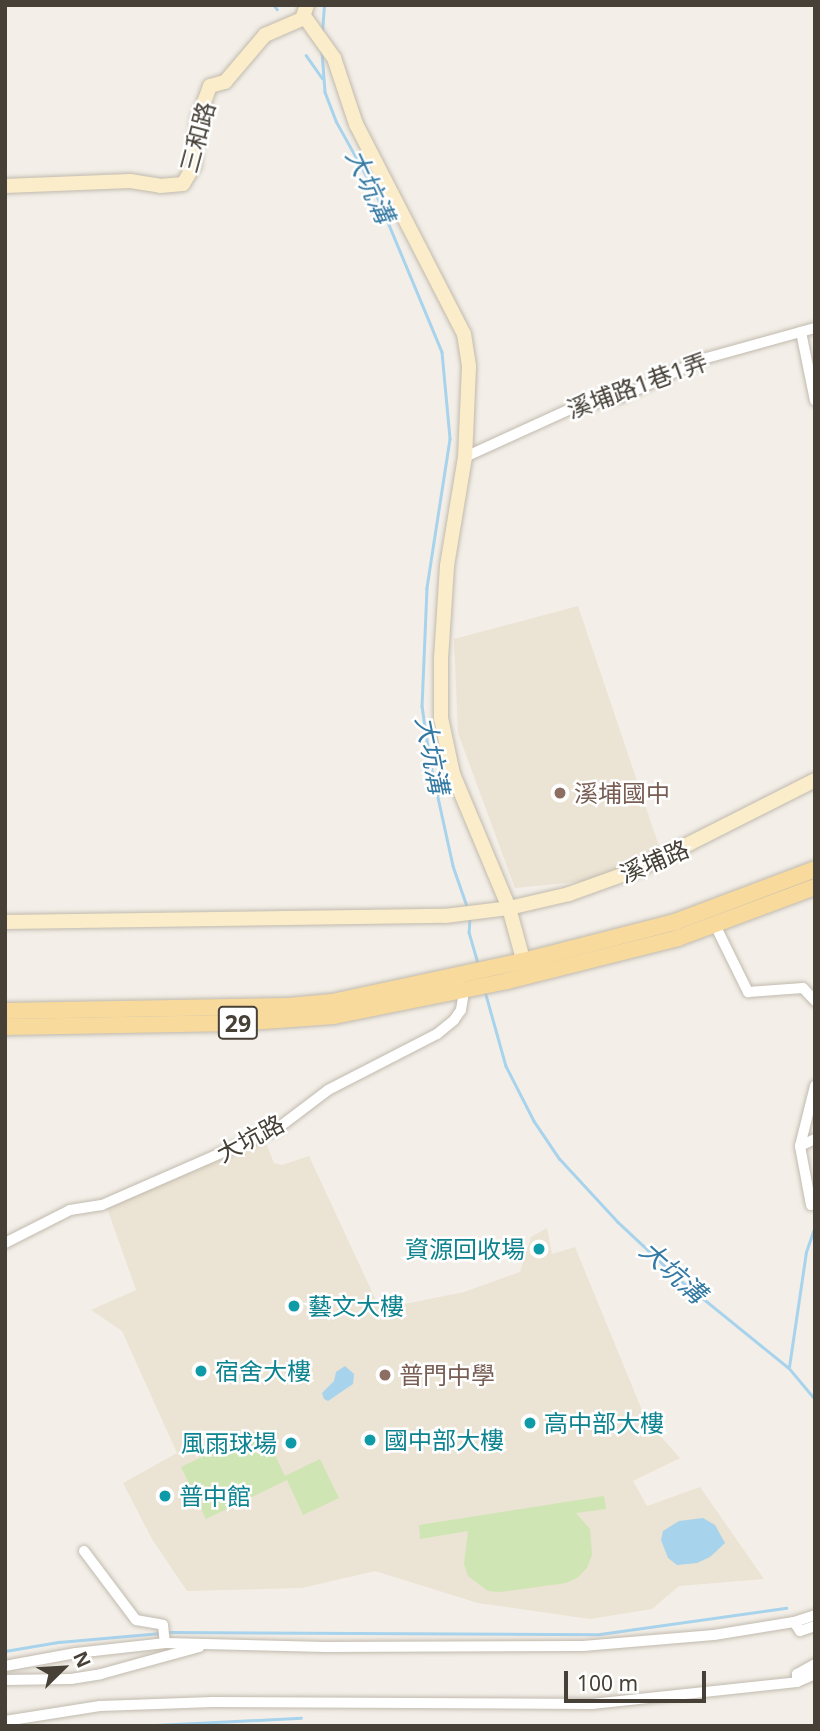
<!DOCTYPE html>
<html>
<head>
<meta charset="utf-8">
<style>
	body { margin:0 }
	#map { position:relative; width:820px; height:1731px; overflow:hidden; background:#f3efe8; font-family:"Noto Sans","Noto Sans TC",sans-serif }
	div>[style] { position:absolute }
	.education>* { inset:0; background:#ebe3d3 }
	.green>* { inset:0; background:#d0e5b4 }
	.water>* { inset:0; background:#a8d3ec }
	.stream>* { height:2.5px; margin:-1.25px; padding:0 1.25px; transform-origin:1.25px; border-radius:1.25px; background:#a8d3ec }
	.roads { filter:drop-shadow(0 0 2px #c1baae) drop-shadow(0 0 2px #c1baae) }
	.street>* { height:10px; margin:-5px; padding:0 5px; transform-origin:5px; border-radius:5px; background:#fff }
	.secondary>* { height:14px; margin:-7px; padding:0 7px; transform-origin:7px; border-radius:7px; background:#fbedca }
	.primary>* { height:16px; margin:-8px; padding:0 8px; transform-origin:8px; border-radius:8px; background:#f8da9d }
	.dots>* { width:19px; height:19px; translate:-50% -50%; box-sizing:border-box; border:4px solid #fff; border-radius:50% }
	span { translate:-50% -50%; white-space:nowrap; text-align:center; line-height:1.15; -webkit-text-stroke:5px #fff; paint-order:stroke }
	.shield-label span { padding:2px 5px; background:#fff; border:2px solid; border-radius:5px; -webkit-text-stroke-width:0 }
	.shield-label { font-size:23px; color:#464037; font-weight:700 }
	.street-label { font-size:24px; color:#464037 }
	.education-label { font-size:24px; color:#785e54 }
	.left { translate:0 -50%; text-align:left }
	.culture-label { font-size:24px; color:#0d838f }
	.right { translate:-100% -50%; text-align:right }
	.water-label { font-size:26px; color:#357aa3; font-style:italic }
	.frame { position:absolute; inset:0; border:7px solid #464037; pointer-events:none }
	.north { position:absolute; left:28px; top:1633px; width:70px; height:70px; -webkit-text-stroke:5px #fff; paint-order:stroke; rotate:66deg; font-size:19px; font-weight:700; line-height:28px; text-align:center; color:#464037 }
	.north::after { content:''; display:block; margin:auto; width:24px; height:32px; background:#464037; clip-path:polygon(50% 0,100% 100%,50% 72%,0 100%) }
	.scale { position:absolute; left:564px; top:1671px; width:142px; height:32px; box-sizing:border-box; border:4px solid #464037; border-top:0; padding-left:9px; font-size:21px; line-height:24px; white-space:nowrap; color:#464037; -webkit-text-stroke:5px #fff; paint-order:stroke }
</style>
</head>
<body>
<div id="map">
	<div class="education">
		<div style="clip-path:polygon(578px 606px,661px 852px,586px 881px,515px 888px,458px 733px,454px 639px)"></div>
		<div style="clip-path:polygon(265px 1141px,274px 1163px,282px 1165px,309px 1156px,380px 1309px,464px 1292px,520px 1272px,531px 1237px,547px 1228px,552px 1254px,575px 1247px,646px 1420px,680px 1458px,633px 1481px,647px 1506px,700px 1487px,764px 1579px,679px 1586px,652px 1609px,590px 1619px,478px 1603px,375px 1571px,302px 1588px,187px 1591px,152px 1539px,123px 1483px,177px 1453px,122px 1331px,91px 1310px,136px 1290px,107px 1208px)"></div>
	</div>
	<div class="green">
		<div style="clip-path:polygon(262px 1428px,285px 1476px,320px 1459px,339px 1498px,303px 1515px,287px 1480px,206px 1519px,181px 1467px)"></div>
		<div style="clip-path:polygon(604px 1496px,606px 1509px,576px 1513px,590px 1529px,592px 1555px,587px 1568px,577px 1578px,566px 1583px,500px 1592px,488px 1591px,468px 1576px,464px 1564px,468px 1531px,420px 1539px,419px 1525px)"></div>
	</div>
	<div class="water">
		<div style="clip-path:polygon(345px 1366px,354px 1374px,353px 1384px,328px 1401px,324px 1399px,322px 1393px,334px 1381px,336px 1372px)"></div>
		<div style="clip-path:polygon(703px 1518px,715px 1525px,725px 1543px,710px 1557px,697px 1563px,677px 1565px,668px 1558px,661px 1540px,663px 1531px,679px 1521px)"></div>
	</div>
	<div class="stream">
		<div style="left:274px;top:5px;width:5px;rotate:53deg"></div>
		<div style="left:322px;top:33px;width:28px;rotate:-86deg"></div>
		<div style="left:322px;top:51px;width:41px;rotate:85.8deg"></div>
		<div style="left:325px;top:92px;width:31px;rotate:69deg"></div>
		<div style="left:336px;top:121px;width:80px;rotate:60.9deg"></div>
		<div style="left:375px;top:191px;width:174px;rotate:67.4deg"></div>
		<div style="left:442px;top:352px;width:87px;rotate:84.7deg"></div>
		<div style="left:450px;top:439px;width:151px;rotate:98.8deg"></div>
		<div style="left:427px;top:588px;width:118px;rotate:92.4deg"></div>
		<div style="left:422px;top:706px;width:56px;rotate:81.7deg"></div>
		<div style="left:430px;top:761px;width:107px;rotate:77.6deg"></div>
		<div style="left:453px;top:866px;width:46px;rotate:70.8deg"></div>
		<div style="left:306px;top:55px;width:28px;rotate:55deg"></div>
		<div style="left:470px;top:919px;width:13px;rotate:94deg"></div>
		<div style="left:469px;top:932px;width:33px;rotate:74deg"></div>
		<div style="left:485px;top:991px;width:78px;rotate:74.4deg"></div>
		<div style="left:506px;top:1066px;width:62px;rotate:63deg"></div>
		<div style="left:534px;top:1121px;width:45px;rotate:56deg"></div>
		<div style="left:559px;top:1158px;width:87px;rotate:47.3deg"></div>
		<div style="left:618px;top:1222px;width:83px;rotate:43.1deg"></div>
		<div style="left:679px;top:1279px;width:141px;rotate:39deg"></div>
		<div style="left:789px;top:1368px;width:40px;rotate:50deg"></div>
		<div style="left:789px;top:1367px;width:116px;rotate:-81.6deg"></div>
		<div style="left:806px;top:1252px;width:28px;rotate:-71deg"></div>
		<div style="left:168px;top:1632px;width:432px;rotate:0.3deg"></div>
		<div style="left:600px;top:1634px;width:188px;rotate:-8deg"></div>
		<div style="left:5px;top:1651px;width:55px;rotate:-9.5deg"></div>
		<div style="left:59px;top:1642px;width:102px;rotate:-5deg"></div>
		<div style="left:135px;top:1726px;width:166px;rotate:-2.8deg"></div>
	</div>
	<div class="roads">
		<div class="street">
			<div style="left:801px;top:332px;width:70px;rotate:78.5deg"></div>
			<div style="left:465px;top:457px;width:113px;rotate:-24.5deg"></div>
			<div style="left:568px;top:410px;width:55px;rotate:-13.8deg"></div>
			<div style="left:621px;top:397px;width:90px;rotate:-24.9deg"></div>
			<div style="left:703px;top:359px;width:116px;rotate:-15.5deg"></div>
			<div style="left:715px;top:925px;width:75px;rotate:63.8deg"></div>
			<div style="left:748px;top:992px;width:55px;rotate:-4.2deg"></div>
			<div style="left:803px;top:988px;width:18px;rotate:47deg"></div>
			<div style="left:800px;top:1146px;width:17px;rotate:-25deg"></div>
			<div style="left:811px;top:1205px;width:60px;rotate:-100.6deg"></div>
			<div style="left:800px;top:1146px;width:62px;rotate:-76deg"></div>
			<div style="left:5px;top:1243px;width:73px;rotate:-26.9deg"></div>
			<div style="left:70px;top:1210px;width:32px;rotate:-9deg"></div>
			<div style="left:102px;top:1205px;width:192px;rotate:-23.6deg"></div>
			<div style="left:278px;top:1128px;width:63px;rotate:-37.2deg"></div>
			<div style="left:328px;top:1090px;width:123px;rotate:-27.2deg"></div>
			<div style="left:437px;top:1034px;width:22px;rotate:-39deg"></div>
			<div style="left:454px;top:1020px;width:12px;rotate:-55deg"></div>
			<div style="left:461px;top:1010px;width:13px;rotate:-81deg"></div>
			<div style="left:463px;top:997px;width:13px;rotate:-108deg"></div>
			<div style="left:84px;top:1551px;width:86px;rotate:53deg"></div>
			<div style="left:136px;top:1620px;width:27px;rotate:10deg"></div>
			<div style="left:163px;top:1625px;width:18px;rotate:84deg"></div>
			<div style="left:794px;top:1622px;width:11px;rotate:56deg"></div>
			<div style="left:800px;top:1631px;width:16px;rotate:-18deg"></div>
			<div style="left:5px;top:1666px;width:72px;rotate:-10.4deg"></div>
			<div style="left:76px;top:1653px;width:90px;rotate:-6.4deg"></div>
			<div style="left:165px;top:1643px;width:160px;rotate:1.4deg"></div>
			<div style="left:325px;top:1647px;width:258px;rotate:-0.2deg"></div>
			<div style="left:583px;top:1646px;width:131px;rotate:-4.8deg"></div>
			<div style="left:714px;top:1635px;width:81px;rotate:-9.2deg"></div>
			<div style="left:794px;top:1622px;width:22px;rotate:-18deg"></div>
			<div style="left:5px;top:1680px;width:66px;rotate:-0.9deg"></div>
			<div style="left:71px;top:1679px;width:30px;rotate:-9deg"></div>
			<div style="left:101px;top:1674px;width:102px;rotate:-15.4deg"></div>
			<div style="left:797px;top:1682px;width:8px;rotate:-90deg"></div>
			<div style="left:797px;top:1674px;width:21px;rotate:-29deg"></div>
			<div style="left:5px;top:1721px;width:96px;rotate:-9deg"></div>
			<div style="left:100px;top:1706px;width:113px;rotate:-2deg"></div>
			<div style="left:213px;top:1702px;width:379px;rotate:0.3deg"></div>
			<div style="left:592px;top:1704px;width:206px;rotate:-6.1deg"></div>
			<div style="left:797px;top:1682px;width:20px;rotate:-24deg"></div>
		</div>
		<div class="secondary">
			<div style="left:304px;top:16px;width:52px;rotate:54.5deg"></div>
			<div style="left:334px;top:58px;width:70px;rotate:71.6deg"></div>
			<div style="left:356px;top:124px;width:236px;rotate:62.8deg"></div>
			<div style="left:464px;top:334px;width:33px;rotate:81deg"></div>
			<div style="left:469px;top:367px;width:90px;rotate:92.5deg"></div>
			<div style="left:465px;top:457px;width:110px;rotate:99.4deg"></div>
			<div style="left:447px;top:566px;width:92px;rotate:93.7deg"></div>
			<div style="left:441px;top:658px;width:60px;rotate:90deg"></div>
			<div style="left:441px;top:718px;width:57px;rotate:77.9deg"></div>
			<div style="left:453px;top:774px;width:145px;rotate:67.3deg"></div>
			<div style="left:509px;top:908px;width:64px;rotate:74.7deg"></div>
			<div style="left:5px;top:186px;width:125px;rotate:-2.3deg"></div>
			<div style="left:130px;top:181px;width:30px;rotate:9deg"></div>
			<div style="left:160px;top:186px;width:23px;rotate:-5deg"></div>
			<div style="left:183px;top:184px;width:21px;rotate:-59deg"></div>
			<div style="left:194px;top:166px;width:47px;rotate:-85.1deg"></div>
			<div style="left:198px;top:119px;width:35px;rotate:-70deg"></div>
			<div style="left:210px;top:86px;width:16px;rotate:-15deg"></div>
			<div style="left:225px;top:82px;width:62px;rotate:-49.6deg"></div>
			<div style="left:265px;top:35px;width:40px;rotate:-23.4deg"></div>
			<div style="left:302px;top:19px;width:15px;rotate:-70deg"></div>
			<div style="left:5px;top:922px;width:440px;rotate:-0.8deg"></div>
			<div style="left:445px;top:916px;width:64px;rotate:-7.1deg"></div>
			<div style="left:509px;top:908px;width:62px;rotate:-13.1deg"></div>
			<div style="left:569px;top:894px;width:74px;rotate:-19.7deg"></div>
			<div style="left:639px;top:869px;width:197px;rotate:-26.8deg"></div>
		</div>
		<div class="primary">
			<div style="left:5px;top:1011px;width:284px;rotate:-1deg"></div>
			<div style="left:289px;top:1006px;width:43px;rotate:-5.3deg"></div>
			<div style="left:332px;top:1002px;width:195px;rotate:-12.1deg"></div>
			<div style="left:523px;top:961px;width:157px;rotate:-14.4deg"></div>
			<div style="left:675px;top:922px;width:150px;rotate:-20.7deg"></div>
			<div style="left:5px;top:1027px;width:230px;rotate:-1deg"></div>
			<div style="left:235px;top:1023px;width:99px;rotate:-4deg"></div>
			<div style="left:334px;top:1016px;width:177px;rotate:-11.4deg"></div>
			<div style="left:507px;top:981px;width:176px;rotate:-14.1deg"></div>
			<div style="left:678px;top:938px;width:146px;rotate:-20.4deg"></div>
		</div>
	</div>
	<div class="dots">
		<div style="left:560px;top:793px;background:#8d6e63"></div>
		<div style="left:539px;top:1249px;background:#0f9aa8"></div>
		<div style="left:294px;top:1306px;background:#0f9aa8"></div>
		<div style="left:201px;top:1371px;background:#0f9aa8"></div>
		<div style="left:385px;top:1375px;background:#8d6e63"></div>
		<div style="left:530px;top:1423px;background:#0f9aa8"></div>
		<div style="left:370px;top:1440px;background:#0f9aa8"></div>
		<div style="left:291px;top:1443px;background:#0f9aa8"></div>
		<div style="left:165px;top:1496px;background:#0f9aa8"></div>
	</div>
	<div class="shield-label">
		<span style="left:238px;top:1023px">29</span>
	</div>
	<div class="street-label">
		<span style="left:197px;top:137px;rotate:-75deg">三和路</span>
		<span style="left:637px;top:385px;rotate:-20deg">溪埔路1巷1弄</span>
		<span style="left:654px;top:861px;rotate:-23deg">溪埔路</span>
		<span style="left:250px;top:1138px;rotate:-28deg">大坑路</span>
	</div>
	<div class="education-label">
		<span class="left" style="left:574px;top:793px">溪埔國中</span>
		<span class="left" style="left:399px;top:1375px">普門中學</span>
	</div>
	<div class="culture-label">
		<span class="right" style="left:525px;top:1249px">資源回收場</span>
		<span class="left" style="left:308px;top:1306px">藝文大樓</span>
		<span class="left" style="left:215px;top:1371px">宿舍大樓</span>
		<span class="left" style="left:544px;top:1423px">高中部大樓</span>
		<span class="left" style="left:384px;top:1440px">國中部大樓</span>
		<span class="right" style="left:277px;top:1443px">風雨球場</span>
		<span class="left" style="left:179px;top:1496px">普中館</span>
	</div>
	<div class="water-label">
		<span style="left:370px;top:186px;rotate:65deg">大坑溝</span>
		<span style="left:432px;top:755px;rotate:79deg">大坑溝</span>
		<span style="left:673px;top:1272px;rotate:42deg">大坑溝</span>
	</div>
	<div class="frame"></div>
	<div class="north">N</div>
	<div class="scale">100 m</div>
</div>
</body>
</html>
